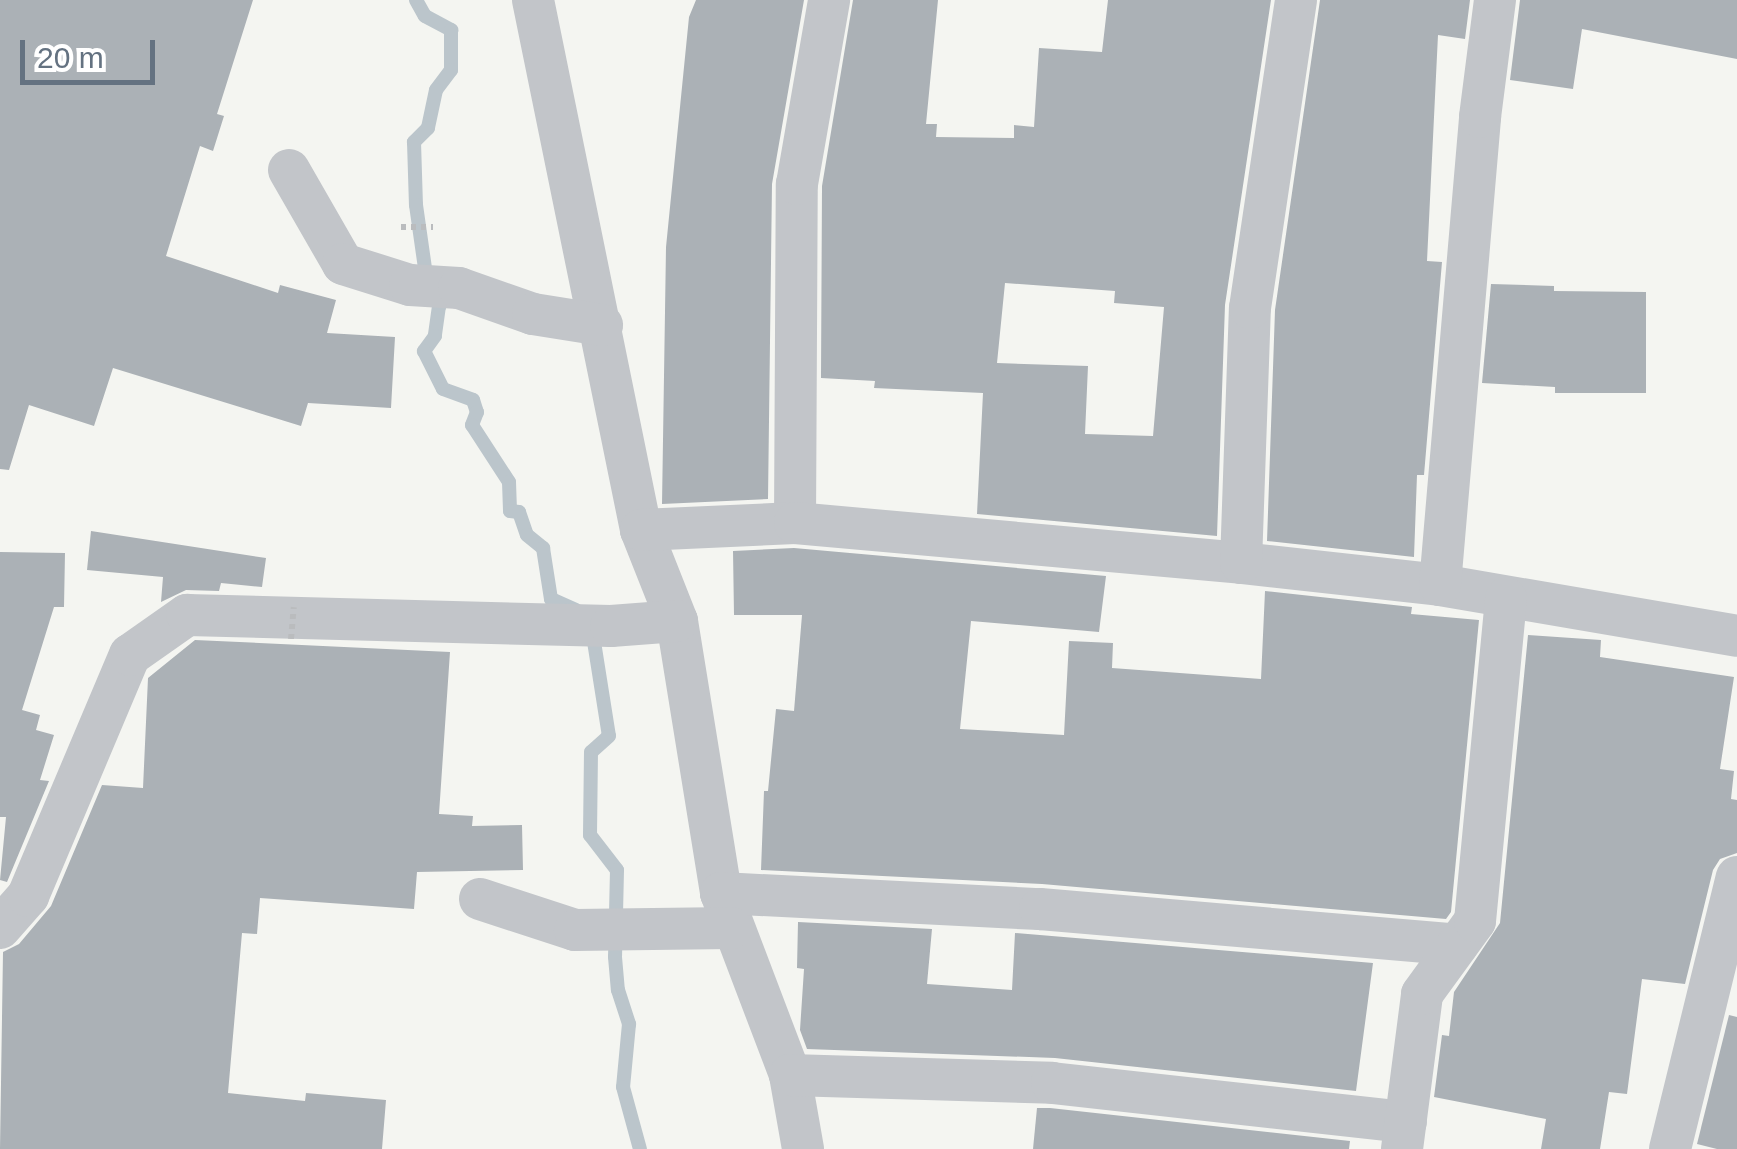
<!DOCTYPE html>
<html>
<head>
<meta charset="utf-8">
<style>
	body { margin:0 }
	#map { position:relative; width:1737px; height:1149px; overflow:hidden; background:#f4f5f1; font-family:Arial,sans-serif }
	div>[style] { position:absolute }
	.stream>* { height:14px; margin:-7px; padding:0 7px; transform-origin:7px; border-radius:7px; background:#bbc5cb }
	.building>* { inset:0; background:#abb1b6 }
	.path>* { height:6px; margin-top:-3px; transform-origin:0; background:repeating-linear-gradient(90deg,#babcbe 0 5px,transparent 0 10px) }
	.minor>* { height:42px; margin:-21px; padding:0 21px; transform-origin:21px; border-radius:21px; background:#c2c5c9 }
	.path-bridge>* { height:6px; margin-top:-3px; transform-origin:0; background:repeating-linear-gradient(90deg,#babcbe 0 5px,transparent 0 10px) }
	span { translate:-50% -50%; white-space:nowrap; text-align:center; line-height:1.15; -webkit-text-stroke:10px #fff; paint-order:stroke }
	.scale { position:absolute; left:20px; top:40px; width:135px; height:45px; box-sizing:border-box; border:5px solid #647281; border-top:0; padding-left:12px; font-size:30px; line-height:35px; white-space:nowrap; color:#647281; -webkit-text-stroke:8px #fff; paint-order:stroke }
</style>
</head>
<body>
<div id="map">
	<div class="stream">
		<div style="left:416px;top:0;width:18px;rotate:61deg"></div>
		<div style="left:425px;top:16px;width:30px;rotate:28deg"></div>
		<div style="left:451px;top:30px;width:40px;rotate:90deg"></div>
		<div style="left:451px;top:70px;width:25px;rotate:127deg"></div>
		<div style="left:436px;top:90px;width:39px;rotate:102deg"></div>
		<div style="left:428px;top:128px;width:20px;rotate:135deg"></div>
		<div style="left:414px;top:142px;width:63px;rotate:88.2deg"></div>
		<div style="left:416px;top:205px;width:71px;rotate:81.9deg"></div>
		<div style="left:426px;top:275px;width:34px;rotate:67deg"></div>
		<div style="left:439px;top:306px;width:30px;rotate:98deg"></div>
		<div style="left:435px;top:336px;width:19px;rotate:126deg"></div>
		<div style="left:424px;top:351px;width:42px;rotate:63.4deg"></div>
		<div style="left:443px;top:389px;width:32px;rotate:20deg"></div>
		<div style="left:473px;top:400px;width:13px;rotate:72deg"></div>
		<div style="left:477px;top:412px;width:14px;rotate:111deg"></div>
		<div style="left:472px;top:425px;width:68px;rotate:57deg"></div>
		<div style="left:509px;top:482px;width:29px;rotate:88deg"></div>
		<div style="left:510px;top:511px;width:9px;rotate:6deg"></div>
		<div style="left:519px;top:512px;width:24px;rotate:71deg"></div>
		<div style="left:527px;top:535px;width:21px;rotate:39deg"></div>
		<div style="left:543px;top:548px;width:52px;rotate:81.1deg"></div>
		<div style="left:551px;top:599px;width:27px;rotate:24deg"></div>
		<div style="left:592px;top:629px;width:108px;rotate:81deg"></div>
		<div style="left:609px;top:736px;width:24px;rotate:138deg"></div>
		<div style="left:591px;top:752px;width:83px;rotate:90.7deg"></div>
		<div style="left:590px;top:835px;width:44px;rotate:52.4deg"></div>
		<div style="left:617px;top:870px;width:87px;rotate:91.3deg"></div>
		<div style="left:615px;top:957px;width:33px;rotate:85deg"></div>
		<div style="left:618px;top:990px;width:36px;rotate:72deg"></div>
		<div style="left:629px;top:1024px;width:63px;rotate:95.4deg"></div>
		<div style="left:623px;top:1087px;width:64px;rotate:74.7deg"></div>
	</div>
	<div class="building">
		<div style="clip-path:polygon(0 0,253px 0,217px 114px,224px 116px,213px 151px,200px 146px,166px 256px,278px 293px,280px 285px,336px 300px,327px 333px,395px 337px,391px 408px,308px 403px,301px 426px,113px 368px,94px 426px,29px 405px,9px 470px,0 469px)"></div>
		<div style="clip-path:polygon(696px 0,804px 0,772px 184px,768px 499px,662px 504px,666px 247px,689px 17px)"></div>
		<div style="clip-path:polygon(evenodd,853px 0,938px 0,926px 124px,937px 124px,936px 137px,1014px 138px,1014px 125px,1034px 127px,1039px 48px,1102px 52px,1108px 0,1271px 0,1225px 305px,1217px 536px,977px 514px,983px 393px,874px 388px,875px 381px,821px 378px,822px 186px,853px 0,1005px 283px,1115px 291px,1114px 303px,1164px 307px,1153px 436px,1085px 434px,1088px 366px,997px 363px,1005px 283px)"></div>
		<div style="clip-path:polygon(1320px 0,1470px 0,1465px 39px,1438px 35px,1427px 261px,1442px 262px,1424px 475px,1417px 475px,1414px 557px,1267px 541px,1275px 310px)"></div>
		<div style="clip-path:polygon(1520px 0,1737px 0,1737px 59px,1582px 29px,1573px 89px,1510px 80px)"></div>
		<div style="clip-path:polygon(1491px 284px,1554px 286px,1554px 291px,1646px 292px,1646px 393px,1555px 393px,1555px 387px,1482px 383px)"></div>
		<div style="clip-path:polygon(91px 531px,266px 558px,262px 587px,221px 583px,219px 591px,186px 590px,161px 602px,163px 577px,87px 570px)"></div>
		<div style="clip-path:polygon(794px 548px,1106px 576px,1099px 632px,971px 621px,960px 729px,1064px 735px,1069px 641px,1113px 643px,1112px 668px,1261px 679px,1265px 591px,1412px 607px,1411px 614px,1479px 620px,1451px 912px,1446px 919px,1042px 884px,761px 870px,764px 791px,768px 791px,776px 709px,794px 711px,802px 615px,734px 615px,733px 551px)"></div>
		<div style="clip-path:polygon(0 552px,65px 553px,64px 607px,54px 607px,22px 710px,40px 715px,36px 730px,54px 735px,40px 780px,49px 781px,7px 882px,0 880px,6px 817px,0 817px)"></div>
		<div style="clip-path:polygon(1528px 635px,1601px 640px,1600px 657px,1734px 677px,1720px 769px,1734px 771px,1731px 799px,1737px 800px,1737px 853px,1720px 859px,1713px 870px,1685px 984px,1642px 979px,1627px 1094px,1609px 1092px,1600px 1149px,1541px 1149px,1546px 1119px,1434px 1097px,1442px 1035px,1449px 1036px,1454px 992px,1500px 923px)"></div>
		<div style="clip-path:polygon(195px 640px,450px 652px,439px 814px,473px 816px,472px 826px,522px 825px,523px 870px,417px 872px,414px 909px,260px 898px,257px 934px,242px 933px,228px 1093px,305px 1101px,306px 1093px,386px 1100px,382px 1149px,0 1149px,3px 952px,19px 944px,51px 906px,102px 785px,143px 788px,148px 678px)"></div>
		<div style="clip-path:polygon(798px 922px,932px 929px,927px 984px,1012px 990px,1015px 933px,1373px 963px,1356px 1091px,1055px 1058px,807px 1049px,800px 1030px,804px 969px,797px 968px)"></div>
		<div style="clip-path:polygon(1729px 1015px,1737px 1017px,1737px 1149px,1717px 1149px,1697px 1144px)"></div>
		<div style="clip-path:polygon(1037px 1108px,1050px 1108px,1350px 1141px,1349px 1149px,1033px 1149px)"></div>
	</div>
	<div class="path">
		<div style="left:401px;top:227px;width:32px"></div>
	</div>
	<div class="minor">
		<div style="left:533px;top:0;width:541px;rotate:78.48deg"></div>
		<div style="left:641px;top:530px;width:98px;rotate:68.4deg"></div>
		<div style="left:677px;top:621px;width:276px;rotate:80.8deg"></div>
		<div style="left:721px;top:893px;width:195px;rotate:69.2deg"></div>
		<div style="left:790px;top:1075px;width:75px;rotate:80deg"></div>
		<div style="left:289px;top:170px;width:108px;rotate:60.1deg"></div>
		<div style="left:343px;top:264px;width:70px;rotate:17.4deg"></div>
		<div style="left:410px;top:285px;width:49px;rotate:3.5deg"></div>
		<div style="left:459px;top:288px;width:78px;rotate:19.4deg"></div>
		<div style="left:533px;top:314px;width:70px;rotate:9.1deg"></div>
		<div style="left:795px;top:523px;width:339px;rotate:-89.7deg"></div>
		<div style="left:797px;top:184px;width:187px;rotate:-80.1deg"></div>
		<div style="left:641px;top:530px;width:154px;rotate:-2.6deg"></div>
		<div style="left:795px;top:523px;width:448px;rotate:5.1deg"></div>
		<div style="left:1241px;top:563px;width:200px;rotate:6.3deg"></div>
		<div style="left:1440px;top:585px;width:301px;rotate:9.7deg"></div>
		<div style="left:1241px;top:563px;width:255px;rotate:-88deg"></div>
		<div style="left:1250px;top:308px;width:311px;rotate:-81.5deg"></div>
		<div style="left:1440px;top:585px;width:470px;rotate:-85.1deg"></div>
		<div style="left:1480px;top:117px;width:118px;rotate:-82.7deg"></div>
		<div style="left:721px;top:893px;width:319px;rotate:2.9deg"></div>
		<div style="left:1040px;top:909px;width:419px;rotate:4.9deg"></div>
		<div style="left:480px;top:899px;width:100px;rotate:18.1deg"></div>
		<div style="left:575px;top:930px;width:156px;rotate:-0.7deg"></div>
		<div style="left:0;top:928px;width:43px;rotate:-48.8deg"></div>
		<div style="left:28px;top:896px;width:262px;rotate:-67.1deg"></div>
		<div style="left:130px;top:655px;width:70px;rotate:-35.1deg"></div>
		<div style="left:187px;top:615px;width:424px;rotate:1.5deg"></div>
		<div style="left:611px;top:626px;width:66px;rotate:-4.3deg"></div>
		<div style="left:790px;top:1075px;width:262px;rotate:1.7deg"></div>
		<div style="left:1052px;top:1083px;width:356px;rotate:6.3deg"></div>
		<div style="left:1402px;top:1149px;width:156px;rotate:-82.6deg"></div>
		<div style="left:1422px;top:994px;width:90px;rotate:-54deg"></div>
		<div style="left:1475px;top:921px;width:324px;rotate:-84.5deg"></div>
		<div style="left:1670px;top:1149px;width:280px;rotate:-76.2deg"></div>
	</div>
	<div class="path-bridge">
		<div style="left:291px;top:639px;width:32px;rotate:-85deg"></div>
	</div>
	<div class="scale">20 m</div>
</div>
</body>
</html>
